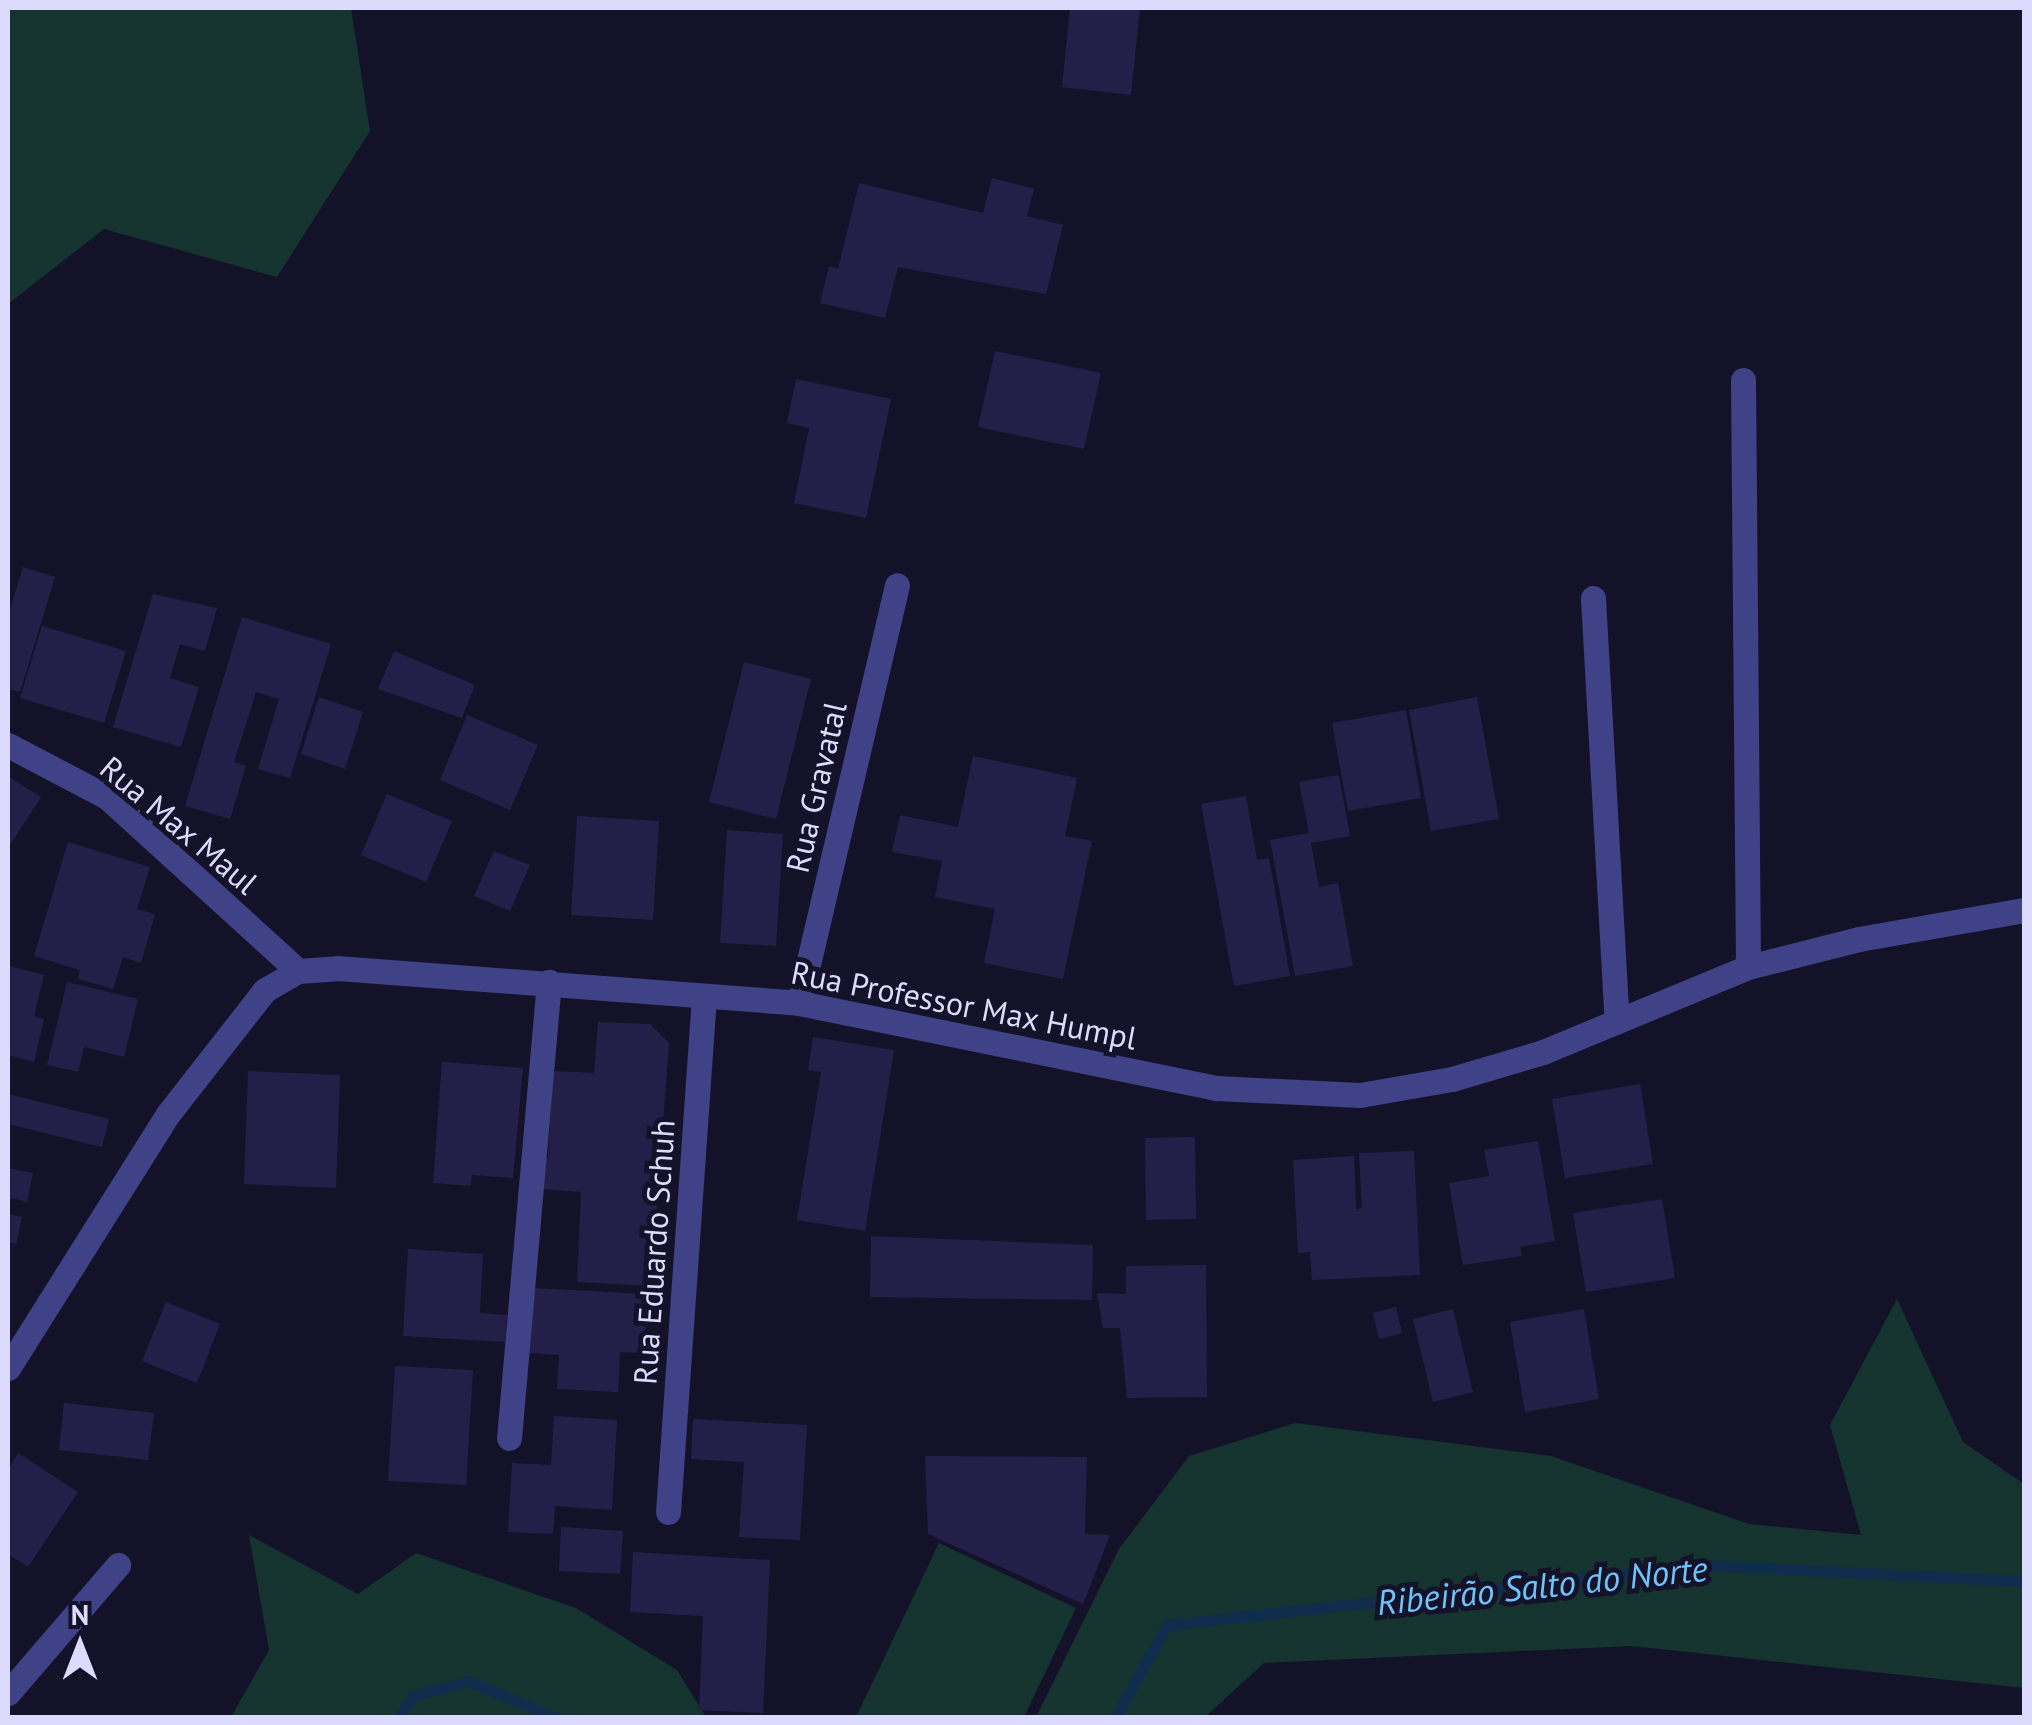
<!DOCTYPE html>
<html>
<head>
<meta charset="utf-8">
<style>
	body { margin:0 }
	#map { position:relative; width:2032px; height:1725px; overflow:hidden; background:#141229; font-family:"PT Sans",sans-serif }
	div>[style] { position:absolute }
	.green>* { inset:0; background:#15332f }
	.stream>* { height:11px; margin:-5.5px; padding:0 5.5px; transform-origin:5.5px; border-radius:5.5px; background:#112d4d }
	.building>* { inset:0; background:#241f49 }
	.minor>* { height:25px; margin:-12.5px; padding:0 12.5px; transform-origin:12.5px; border-radius:12.5px; background:#3f4286 }
	span { translate:-50% -50%; white-space:nowrap; text-align:center; line-height:1.15; -webkit-text-stroke:10px #141229; paint-order:stroke }
	.street-label { font-size:32px; color:#dcdbfd }
	.water-label { font-size:35px; color:#6ec4f9; font-style:italic }
	.frame { position:absolute; inset:0; border:10px solid #dcdbfd; pointer-events:none }
	.north { position:absolute; left:30px; top:1595px; width:100px; height:100px; -webkit-text-stroke:8px #141229; paint-order:stroke; rotate:0deg; font-size:28px; font-weight:700; line-height:40px; text-align:center; color:#dcdbfd }
	.north::after { content:''; display:block; margin:auto; width:35px; height:45px; background:#dcdbfd; clip-path:polygon(50% 0,100% 100%,50% 72%,0 100%) }
</style>
</head>
<body>
<div id="map">
	<div class="green">
		<div style="clip-path:polygon(8px 8px,351px 8px,370px 131px,277px 277px,104px 229px,8px 304px)"></div>
		<div style="clip-path:polygon(1897px 1299px,1963px 1442px,2024px 1484px,2024px 1688px,1631px 1646px,1264px 1663px,1205px 1717px,1036px 1717px,1119px 1549px,1189px 1456px,1295px 1423px,1551px 1456px,1749px 1524px,1861px 1535px,1830px 1425px)"></div>
		<div style="clip-path:polygon(249px 1535px,358px 1594px,416px 1553px,576px 1608px,677px 1670px,706px 1717px,231px 1717px,269px 1650px)"></div>
		<div style="clip-path:polygon(939px 1543px,1076px 1608px,1024px 1717px,856px 1717px)"></div>
	</div>
	<div class="stream">
		<div style="left:398px;top:1718px;width:27px;rotate:-56deg"></div>
		<div style="left:413px;top:1696px;width:58px;rotate:-15deg"></div>
		<div style="left:469px;top:1681px;width:95px;rotate:23deg"></div>
		<div style="left:1115px;top:1718px;width:107px;rotate:-60.8deg"></div>
		<div style="left:1167px;top:1625px;width:540px;rotate:-6.38deg"></div>
		<div style="left:1704px;top:1565px;width:320px;rotate:2.9deg"></div>
	</div>
	<div class="building">
		<div style="clip-path:polygon(1070px 8px,1140px 8px,1131px 95px,1062px 87px)"></div>
		<div style="clip-path:polygon(992px 178px,1034px 189px,1027px 216px,1063px 225px,1046px 294px,898px 267px,885px 318px,820px 303px,829px 266px,838px 269px,859px 183px,983px 213px)"></div>
		<div style="clip-path:polygon(995px 351px,1101px 373px,1084px 449px,978px 427px)"></div>
		<div style="clip-path:polygon(796px 379px,891px 399px,866px 518px,794px 503px,809px 428px,787px 423px)"></div>
		<div style="clip-path:polygon(23px 567px,55px 577px,20px 692px,8px 689px,8px 616px)"></div>
		<div style="clip-path:polygon(153px 594px,217px 608px,205px 651px,180px 644px,170px 678px,199px 687px,181px 747px,113px 727px)"></div>
		<div style="clip-path:polygon(242px 617px,331px 644px,290px 778px,258px 769px,279px 699px,256px 692px,234px 762px,246px 766px,230px 819px,185px 806px)"></div>
		<div style="clip-path:polygon(42px 626px,126px 651px,104px 723px,20px 698px)"></div>
		<div style="clip-path:polygon(394px 651px,475px 685px,462px 718px,378px 689px)"></div>
		<div style="clip-path:polygon(744px 662px,811px 679px,776px 819px,709px 802px)"></div>
		<div style="clip-path:polygon(319px 697px,363px 712px,345px 769px,301px 754px)"></div>
		<div style="clip-path:polygon(1477px 697px,1499px 819px,1431px 831px,1409px 710px)"></div>
		<div style="clip-path:polygon(1406px 710px,1421px 798px,1348px 811px,1332px 723px)"></div>
		<div style="clip-path:polygon(467px 715px,538px 745px,510px 810px,440px 780px)"></div>
		<div style="clip-path:polygon(973px 756px,1077px 778px,1065px 836px,1092px 841px,1063px 979px,984px 963px,995px 909px,935px 897px,942px 861px,892px 852px,900px 815px,958px 827px)"></div>
		<div style="clip-path:polygon(1339px 775px,1350px 836px,1311px 843px,1319px 887px,1338px 883px,1353px 966px,1295px 976px,1270px 840px,1309px 833px,1299px 782px)"></div>
		<div style="clip-path:polygon(8px 776px,41px 797px,8px 848px)"></div>
		<div style="clip-path:polygon(387px 794px,452px 821px,426px 882px,361px 855px)"></div>
		<div style="clip-path:polygon(1246px 796px,1257px 860px,1269px 858px,1290px 976px,1234px 986px,1201px 804px)"></div>
		<div style="clip-path:polygon(577px 816px,659px 821px,653px 920px,571px 915px)"></div>
		<div style="clip-path:polygon(727px 830px,783px 834px,776px 946px,720px 943px)"></div>
		<div style="clip-path:polygon(68px 842px,150px 867px,137px 909px,155px 914px,141px 963px,123px 957px,113px 989px,78px 979px,80px 970px,34px 956px)"></div>
		<div style="clip-path:polygon(494px 851px,530px 865px,510px 911px,474px 896px)"></div>
		<div style="clip-path:polygon(9px 966px,44px 975px,34px 1016px,44px 1019px,34px 1062px,8px 1055px)"></div>
		<div style="clip-path:polygon(67px 982px,138px 999px,124px 1057px,84px 1047px,78px 1072px,47px 1065px)"></div>
		<div style="clip-path:polygon(598px 1022px,650px 1024px,669px 1043px,651px 1286px,577px 1282px,581px 1192px,539px 1189px,541px 1158px,548px 1158px,553px 1071px,594px 1073px)"></div>
		<div style="clip-path:polygon(813px 1037px,894px 1050px,865px 1231px,797px 1220px,821px 1072px,808px 1070px)"></div>
		<div style="clip-path:polygon(442px 1062px,523px 1068px,513px 1178px,472px 1175px,471px 1186px,433px 1183px)"></div>
		<div style="clip-path:polygon(248px 1071px,340px 1075px,336px 1188px,244px 1184px)"></div>
		<div style="clip-path:polygon(1640px 1084px,1653px 1164px,1565px 1178px,1552px 1099px)"></div>
		<div style="clip-path:polygon(8px 1094px,109px 1119px,102px 1147px,8px 1124px)"></div>
		<div style="clip-path:polygon(1195px 1137px,1196px 1219px,1146px 1220px,1145px 1138px)"></div>
		<div style="clip-path:polygon(1538px 1141px,1555px 1241px,1520px 1247px,1522px 1256px,1463px 1265px,1449px 1183px,1489px 1176px,1484px 1150px)"></div>
		<div style="clip-path:polygon(1414px 1151px,1420px 1275px,1312px 1280px,1310px 1252px,1298px 1253px,1293px 1160px,1354px 1156px,1356px 1209px,1362px 1208px,1359px 1153px)"></div>
		<div style="clip-path:polygon(8px 1168px,33px 1173px,27px 1202px,11px 1198px,8px 1207px)"></div>
		<div style="clip-path:polygon(1662px 1199px,1675px 1278px,1586px 1292px,1573px 1213px)"></div>
		<div style="clip-path:polygon(8px 1214px,22px 1217px,16px 1244px,8px 1242px)"></div>
		<div style="clip-path:polygon(871px 1236px,1093px 1245px,1092px 1300px,870px 1297px)"></div>
		<div style="clip-path:polygon(408px 1249px,483px 1254px,480px 1313px,507px 1315px,505px 1342px,403px 1336px)"></div>
		<div style="clip-path:polygon(1206px 1265px,1207px 1397px,1127px 1398px,1120px 1328px,1103px 1328px,1097px 1293px,1126px 1294px,1126px 1266px)"></div>
		<div style="clip-path:polygon(533px 1288px,647px 1294px,644px 1353px,620px 1352px,618px 1392px,557px 1389px,559px 1355px,529px 1353px)"></div>
		<div style="clip-path:polygon(166px 1302px,220px 1324px,197px 1383px,142px 1361px)"></div>
		<div style="clip-path:polygon(1396px 1307px,1402px 1333px,1379px 1339px,1373px 1313px)"></div>
		<div style="clip-path:polygon(1453px 1309px,1473px 1392px,1433px 1402px,1413px 1319px)"></div>
		<div style="clip-path:polygon(1584px 1309px,1599px 1399px,1525px 1412px,1510px 1322px)"></div>
		<div style="clip-path:polygon(395px 1366px,473px 1370px,466px 1485px,388px 1481px)"></div>
		<div style="clip-path:polygon(64px 1403px,154px 1413px,148px 1460px,59px 1450px)"></div>
		<div style="clip-path:polygon(554px 1416px,617px 1420px,612px 1510px,555px 1506px,553px 1534px,508px 1532px,512px 1463px,551px 1465px)"></div>
		<div style="clip-path:polygon(693px 1419px,807px 1425px,800px 1540px,739px 1537px,744px 1462px,691px 1459px)"></div>
		<div style="clip-path:polygon(18px 1453px,78px 1492px,28px 1567px,8px 1554px,8px 1470px)"></div>
		<div style="clip-path:polygon(925px 1456px,1087px 1457px,1085px 1534px,1110px 1535px,1083px 1604px,928px 1534px)"></div>
		<div style="clip-path:polygon(561px 1527px,623px 1531px,620px 1574px,559px 1571px)"></div>
		<div style="clip-path:polygon(633px 1552px,770px 1560px,763px 1713px,699px 1710px,703px 1616px,630px 1612px)"></div>
	</div>
	<div class="minor">
		<div style="left:1743px;top:380px;width:587px;rotate:89.51deg"></div>
		<div style="left:1593px;top:598px;width:424px;rotate:86.8deg"></div>
		<div style="left:8px;top:745px;width:112px;rotate:27.7deg"></div>
		<div style="left:107px;top:797px;width:258px;rotate:42.3deg"></div>
		<div style="left:799px;top:1003px;width:429px;rotate:-76.8deg"></div>
		<div style="left:8px;top:1368px;width:300px;rotate:-57.8deg"></div>
		<div style="left:168px;top:1114px;width:157px;rotate:-52deg"></div>
		<div style="left:265px;top:990px;width:38px;rotate:-30deg"></div>
		<div style="left:298px;top:971px;width:39px;rotate:-4deg"></div>
		<div style="left:337px;top:968px;width:463px;rotate:4.3deg"></div>
		<div style="left:799px;top:1003px;width:427px;rotate:11.5deg"></div>
		<div style="left:1217px;top:1088px;width:143px;rotate:2.8deg"></div>
		<div style="left:1360px;top:1095px;width:93px;rotate:-9.9deg"></div>
		<div style="left:1452px;top:1079px;width:95px;rotate:-16.5deg"></div>
		<div style="left:1543px;top:1052px;width:222px;rotate:-22.5deg"></div>
		<div style="left:1748px;top:967px;width:114px;rotate:-14.2deg"></div>
		<div style="left:1859px;top:939px;width:168px;rotate:-10deg"></div>
		<div style="left:509px;top:1438px;width:458px;rotate:-85deg"></div>
		<div style="left:668px;top:1512px;width:517px;rotate:-86.01deg"></div>
		<div style="left:8px;top:1693px;width:169px;rotate:-49.3deg"></div>
	</div>
	<div class="street-label">
		<span style="left:816px;top:787px;rotate:-77deg">Rua Gravatal</span>
		<span style="left:179px;top:825px;rotate:40deg">Rua Max Maul</span>
		<span style="left:964px;top:1005px;rotate:11deg">Rua Professor Max Humpl</span>
		<span style="left:654px;top:1252px;rotate:-86deg">Rua Eduardo Schuh</span>
	</div>
	<div class="water-label">
		<span style="left:1542px;top:1585px;rotate:-6deg">Ribeirão Salto do Norte</span>
	</div>
	<div class="frame"></div>
	<div class="north">N</div>
</div>
</body>
</html>
